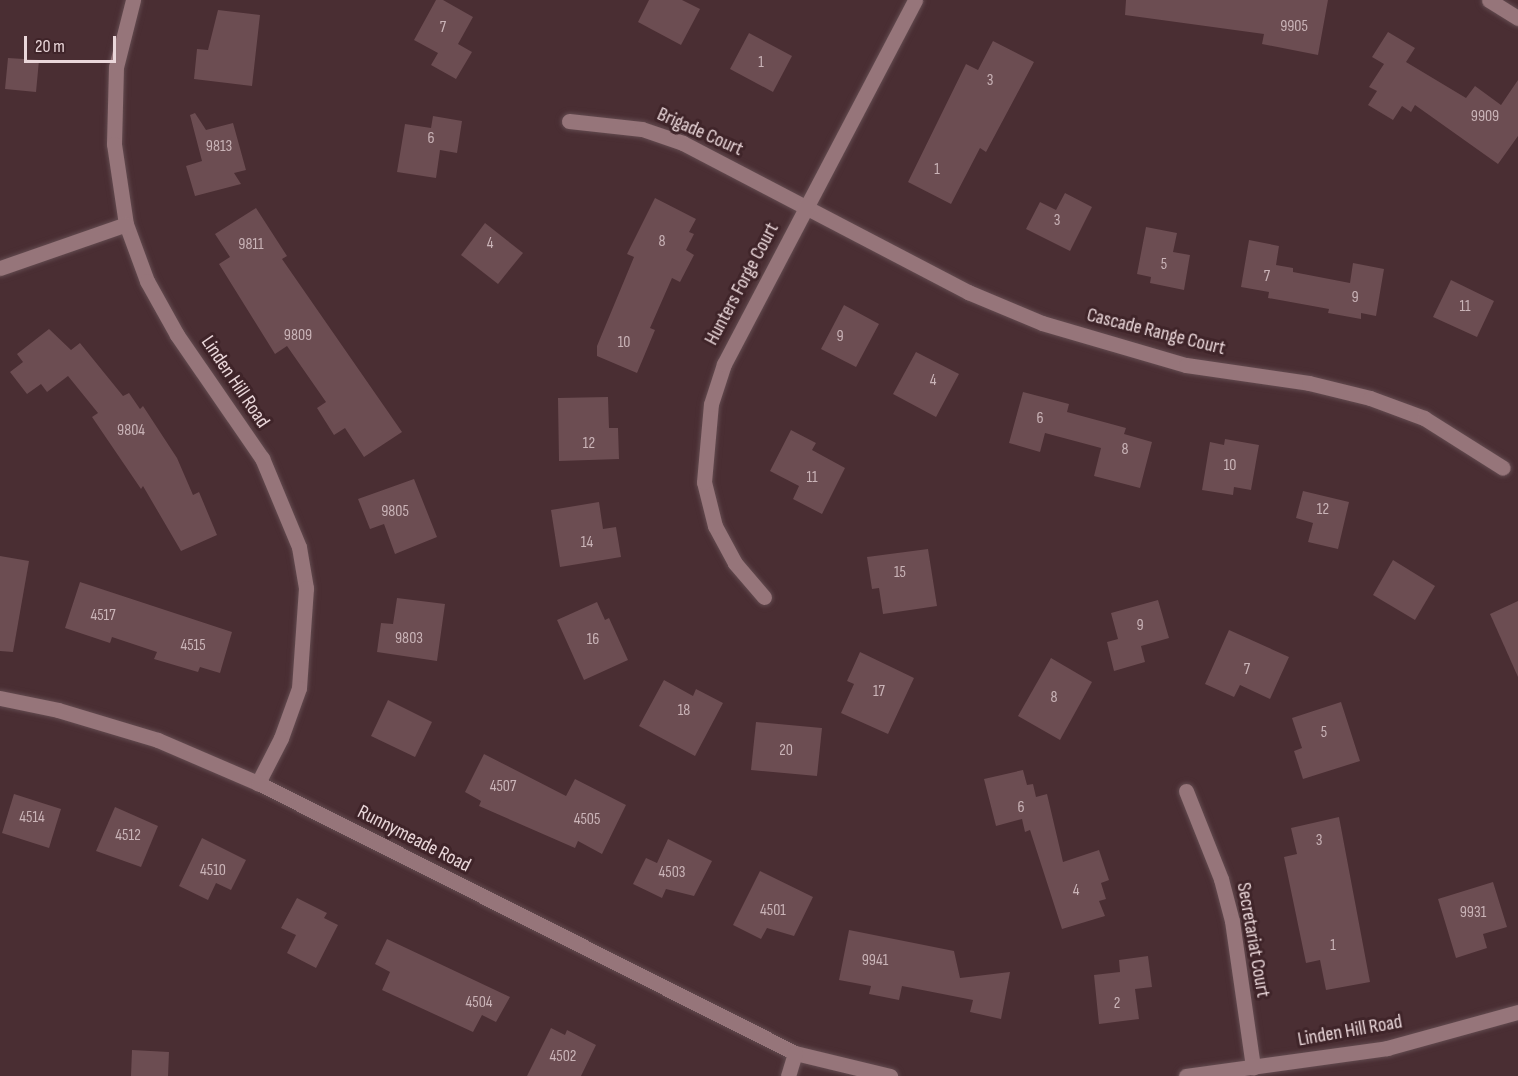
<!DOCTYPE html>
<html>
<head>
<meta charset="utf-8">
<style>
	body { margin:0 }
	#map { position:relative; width:1518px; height:1076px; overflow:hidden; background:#4a2e33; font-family:"Sofia Sans Condensed",sans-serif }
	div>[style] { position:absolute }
	.building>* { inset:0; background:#6c4d52 }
	.roads { filter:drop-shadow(0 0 2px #634b50) drop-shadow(0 0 2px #634b50) }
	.street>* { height:15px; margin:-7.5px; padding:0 7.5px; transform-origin:7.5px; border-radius:7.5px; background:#96757a }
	span { translate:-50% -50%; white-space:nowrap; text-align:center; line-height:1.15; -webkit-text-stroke:6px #3f2429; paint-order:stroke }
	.number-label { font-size:16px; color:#cab4b8 }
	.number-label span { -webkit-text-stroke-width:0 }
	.street-label { font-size:20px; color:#ead7da }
	.scale { position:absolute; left:24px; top:36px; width:92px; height:27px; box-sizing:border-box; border:3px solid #ead7da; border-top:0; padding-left:8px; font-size:18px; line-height:21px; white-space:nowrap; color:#ead7da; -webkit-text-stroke:4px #3f2429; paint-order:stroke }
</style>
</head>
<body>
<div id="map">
	<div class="building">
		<div style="clip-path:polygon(436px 0,443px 0,473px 17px,458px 44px,472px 52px,456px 79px,431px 65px,438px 53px,414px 40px)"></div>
		<div style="clip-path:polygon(649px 0,682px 0,700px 9px,681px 45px,638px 22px)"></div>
		<div style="clip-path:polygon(1126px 0,1328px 0,1318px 55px,1262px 44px,1264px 34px,1125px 15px)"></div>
		<div style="clip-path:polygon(218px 10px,260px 15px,252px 86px,194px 79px,197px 49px,208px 50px)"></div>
		<div style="clip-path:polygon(1388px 32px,1415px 48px,1406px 62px,1466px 98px,1475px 86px,1501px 105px,1518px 80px,1518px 136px,1498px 164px,1415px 105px,1411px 112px,1402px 106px,1393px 120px,1368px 105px,1377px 91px,1369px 87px,1384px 64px,1372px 57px)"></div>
		<div style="clip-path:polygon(749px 33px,792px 56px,773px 92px,730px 69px)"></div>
		<div style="clip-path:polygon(993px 41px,1034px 62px,986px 152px,980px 148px,951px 204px,908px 182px,966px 64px,978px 70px)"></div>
		<div style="clip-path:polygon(8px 58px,39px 60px,36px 92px,5px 89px)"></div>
		<div style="clip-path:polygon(195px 113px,206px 130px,233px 123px,246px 170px,234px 173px,241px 184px,195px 196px,186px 166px,202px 161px,190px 115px)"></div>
		<div style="clip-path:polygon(433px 116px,462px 121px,457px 153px,440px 150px,436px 178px,397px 172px,405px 124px,431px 128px)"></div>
		<div style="clip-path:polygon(1065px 193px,1092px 207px,1070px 251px,1026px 229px,1040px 202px,1056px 210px)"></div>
		<div style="clip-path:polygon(655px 198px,696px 219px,689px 232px,694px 234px,686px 250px,694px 255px,680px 282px,672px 278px,650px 328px,655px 330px,637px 373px,597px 356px,597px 346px,634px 257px,627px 254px)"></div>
		<div style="clip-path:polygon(256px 208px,287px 256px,282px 259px,402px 432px,364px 457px,345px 428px,334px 435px,317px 408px,326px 402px,287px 346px,275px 354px,219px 264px,230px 257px,215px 234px)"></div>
		<div style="clip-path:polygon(485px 223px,523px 253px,498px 284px,461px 255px)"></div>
		<div style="clip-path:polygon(1146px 227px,1177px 233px,1173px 252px,1190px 255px,1184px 290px,1150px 283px,1151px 277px,1137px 274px)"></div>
		<div style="clip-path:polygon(1249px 240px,1279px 246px,1276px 265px,1293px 268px,1293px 272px,1350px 283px,1353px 263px,1384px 269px,1376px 316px,1361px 313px,1361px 319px,1328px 313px,1329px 309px,1268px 298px,1269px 292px,1241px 287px)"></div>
		<div style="clip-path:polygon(1451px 280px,1494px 301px,1477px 337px,1433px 317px)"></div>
		<div style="clip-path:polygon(844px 305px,879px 324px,856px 367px,821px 349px)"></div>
		<div style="clip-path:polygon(49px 329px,71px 350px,80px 343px,123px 396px,129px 393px,140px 409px,143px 406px,177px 458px,193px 495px,199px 492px,217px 535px,181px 551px,143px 486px,141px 489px,92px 417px,98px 413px,68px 376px,47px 392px,41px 384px,27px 394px,10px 372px,23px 362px,17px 354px)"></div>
		<div style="clip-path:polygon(916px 352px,959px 374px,936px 417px,893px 394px)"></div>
		<div style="clip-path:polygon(1023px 392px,1069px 404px,1067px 412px,1126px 428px,1124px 434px,1152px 442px,1140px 488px,1094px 476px,1101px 448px,1045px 433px,1040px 452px,1009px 443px)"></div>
		<div style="clip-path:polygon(608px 397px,609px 428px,618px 428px,619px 459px,559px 461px,558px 398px)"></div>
		<div style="clip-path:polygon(791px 430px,816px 443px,812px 450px,845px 468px,822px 514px,793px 499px,799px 486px,770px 471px)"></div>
		<div style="clip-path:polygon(1225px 439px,1259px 445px,1251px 490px,1234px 487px,1233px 495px,1202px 490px,1210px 442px,1224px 445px)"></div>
		<div style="clip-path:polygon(414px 479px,437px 537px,395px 554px,384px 524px,370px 529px,358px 499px)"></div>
		<div style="clip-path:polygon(1303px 491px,1349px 502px,1338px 549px,1308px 542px,1313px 523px,1296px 518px)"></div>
		<div style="clip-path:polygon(599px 502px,603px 529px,616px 527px,621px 557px,560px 567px,551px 510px)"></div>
		<div style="clip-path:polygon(928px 549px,937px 606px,883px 614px,879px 588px,872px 589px,867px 557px)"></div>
		<div style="clip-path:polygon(0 556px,29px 561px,13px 652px,0 651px)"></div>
		<div style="clip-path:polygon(1393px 560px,1435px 586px,1415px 620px,1373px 595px)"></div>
		<div style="clip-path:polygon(80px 582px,232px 632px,220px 673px,200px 667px,198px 672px,154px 659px,157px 652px,112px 637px,110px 643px,65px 628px)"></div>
		<div style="clip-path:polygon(397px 598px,445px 604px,437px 661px,377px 652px,381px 623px,393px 624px)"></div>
		<div style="clip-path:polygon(1158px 600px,1169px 638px,1141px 646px,1145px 662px,1114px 671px,1107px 642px,1118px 639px,1111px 613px)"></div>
		<div style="clip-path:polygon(1518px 601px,1518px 677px,1490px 614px)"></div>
		<div style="clip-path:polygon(597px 602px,605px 620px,609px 618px,628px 660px,584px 680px,557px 620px)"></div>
		<div style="clip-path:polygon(1229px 630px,1289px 657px,1270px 699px,1240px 685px,1234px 697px,1205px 684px)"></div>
		<div style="clip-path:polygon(860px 652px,914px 678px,888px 734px,841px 713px,854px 684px,847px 681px)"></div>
		<div style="clip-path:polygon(1051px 658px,1092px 682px,1060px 740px,1018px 716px)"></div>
		<div style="clip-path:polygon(664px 680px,693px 696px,696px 689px,723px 703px,695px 756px,639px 726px)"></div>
		<div style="clip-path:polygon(388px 700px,432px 722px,415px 757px,371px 736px)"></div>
		<div style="clip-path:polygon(1341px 702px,1360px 761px,1303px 779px,1294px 751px,1302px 748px,1292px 718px)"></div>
		<div style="clip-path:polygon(756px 722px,822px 728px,817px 776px,751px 770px)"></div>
		<div style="clip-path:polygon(484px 754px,566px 796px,575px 779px,626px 805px,602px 854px,578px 841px,575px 848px,479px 806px,481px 801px,465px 792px)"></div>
		<div style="clip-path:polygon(1023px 770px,1027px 785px,1033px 784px,1036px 797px,1047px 794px,1063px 862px,1099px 850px,1109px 880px,1101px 883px,1106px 899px,1099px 901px,1105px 916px,1062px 929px,1030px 830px,1025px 832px,1022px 819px,996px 826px,984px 779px)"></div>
		<div style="clip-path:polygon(14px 794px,61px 809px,49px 848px,2px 833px)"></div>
		<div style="clip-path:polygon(115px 807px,158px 826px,141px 867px,96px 851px)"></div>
		<div style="clip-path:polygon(1339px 817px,1370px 982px,1326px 990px,1320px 960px,1306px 963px,1284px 857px,1297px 854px,1291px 828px)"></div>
		<div style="clip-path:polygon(202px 838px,246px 860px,231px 890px,216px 883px,208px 900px,179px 886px)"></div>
		<div style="clip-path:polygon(668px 839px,712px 861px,694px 896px,666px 889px,662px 898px,633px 884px,646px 858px,657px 863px)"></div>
		<div style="clip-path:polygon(760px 871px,813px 897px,794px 936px,767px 928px,761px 939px,733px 925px)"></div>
		<div style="clip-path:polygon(1493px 882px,1507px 927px,1483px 934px,1487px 948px,1456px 958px,1438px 899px)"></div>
		<div style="clip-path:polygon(297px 898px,327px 913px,324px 918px,338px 925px,316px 968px,287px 953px,296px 935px,281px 928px)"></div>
		<div style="clip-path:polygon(849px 930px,954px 951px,960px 978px,1010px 972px,1001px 1019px,970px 1012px,973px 1000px,902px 986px,899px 1000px,869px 994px,871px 986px,839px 980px)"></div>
		<div style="clip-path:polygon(387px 939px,510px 997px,496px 1022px,482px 1015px,473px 1032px,382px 990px,390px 972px,375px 964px)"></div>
		<div style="clip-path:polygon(1148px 956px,1152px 987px,1135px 989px,1139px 1019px,1099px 1024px,1094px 975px,1120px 972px,1119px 960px)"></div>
		<div style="clip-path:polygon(551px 1028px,565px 1035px,567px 1030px,596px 1045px,581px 1076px,527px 1076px)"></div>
		<div style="clip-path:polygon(132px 1050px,169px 1052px,168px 1076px,131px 1076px)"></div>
	</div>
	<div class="roads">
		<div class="street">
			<div style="left:133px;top:0;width:69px;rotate:104.2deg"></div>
			<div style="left:116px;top:67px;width:77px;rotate:91.5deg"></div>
			<div style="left:114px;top:144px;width:81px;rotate:81.5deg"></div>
			<div style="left:126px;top:224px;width:61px;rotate:69.8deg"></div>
			<div style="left:147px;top:281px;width:62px;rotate:60.9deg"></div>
			<div style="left:177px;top:335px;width:150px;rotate:55.4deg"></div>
			<div style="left:262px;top:458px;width:96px;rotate:67.4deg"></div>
			<div style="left:299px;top:547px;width:42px;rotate:80.3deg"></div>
			<div style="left:306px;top:588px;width:100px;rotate:94deg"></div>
			<div style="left:299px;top:688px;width:53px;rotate:109.8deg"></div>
			<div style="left:281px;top:738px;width:51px;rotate:117.1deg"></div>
			<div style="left:1489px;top:0;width:34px;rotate:32deg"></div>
			<div style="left:569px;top:121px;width:73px;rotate:6.3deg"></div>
			<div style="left:642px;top:129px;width:43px;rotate:18.9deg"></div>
			<div style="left:683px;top:143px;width:322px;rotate:27.6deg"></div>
			<div style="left:968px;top:292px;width:80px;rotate:22.7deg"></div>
			<div style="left:1042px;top:323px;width:150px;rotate:16.3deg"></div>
			<div style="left:1186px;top:365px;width:124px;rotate:8.3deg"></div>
			<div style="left:1309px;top:383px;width:63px;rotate:13.8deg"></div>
			<div style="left:1370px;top:398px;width:58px;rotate:20.3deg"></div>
			<div style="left:1424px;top:418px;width:93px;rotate:32.3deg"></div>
			<div style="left:0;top:268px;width:133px;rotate:-19.2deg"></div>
			<div style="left:764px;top:597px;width:45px;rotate:-130.5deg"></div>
			<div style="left:735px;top:563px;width:42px;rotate:-118.4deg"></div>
			<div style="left:715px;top:526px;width:45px;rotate:-104deg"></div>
			<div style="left:704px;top:482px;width:78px;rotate:-84.9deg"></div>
			<div style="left:711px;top:404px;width:42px;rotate:-72deg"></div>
			<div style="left:724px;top:364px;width:411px;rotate:-62.3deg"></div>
			<div style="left:0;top:698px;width:59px;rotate:11.7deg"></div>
			<div style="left:58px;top:710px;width:104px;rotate:16.7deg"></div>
			<div style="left:158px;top:740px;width:109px;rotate:23.3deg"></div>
			<div style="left:258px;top:783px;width:601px;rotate:26.69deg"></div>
			<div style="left:795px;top:1053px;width:98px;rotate:13.6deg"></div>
			<div style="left:1186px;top:791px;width:95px;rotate:68.3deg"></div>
			<div style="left:1221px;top:879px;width:43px;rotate:75.3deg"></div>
			<div style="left:1232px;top:921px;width:148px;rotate:81.8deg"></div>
			<div style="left:788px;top:1076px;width:24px;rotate:-73deg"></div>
			<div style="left:1186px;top:1076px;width:203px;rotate:-7.9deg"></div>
			<div style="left:1387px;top:1048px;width:136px;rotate:-15.4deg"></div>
		</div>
	</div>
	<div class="number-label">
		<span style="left:1294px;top:27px">9905</span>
		<span style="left:443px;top:28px">7</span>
		<span style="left:761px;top:63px">1</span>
		<span style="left:990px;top:81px">3</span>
		<span style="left:1485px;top:117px">9909</span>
		<span style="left:431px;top:139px">6</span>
		<span style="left:219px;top:147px">9813</span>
		<span style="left:937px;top:170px">1</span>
		<span style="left:1057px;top:221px">3</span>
		<span style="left:662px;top:242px">8</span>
		<span style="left:490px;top:244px">4</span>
		<span style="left:251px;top:245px">9811</span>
		<span style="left:1164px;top:265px">5</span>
		<span style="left:1267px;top:277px">7</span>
		<span style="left:1355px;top:298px">9</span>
		<span style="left:1465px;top:307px">11</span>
		<span style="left:298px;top:336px">9809</span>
		<span style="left:840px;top:337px">9</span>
		<span style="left:624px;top:343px">10</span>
		<span style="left:933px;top:381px">4</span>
		<span style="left:1040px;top:419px">6</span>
		<span style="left:131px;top:431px">9804</span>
		<span style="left:589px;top:444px">12</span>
		<span style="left:1125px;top:450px">8</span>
		<span style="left:1230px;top:466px">10</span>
		<span style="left:812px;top:478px">11</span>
		<span style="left:1323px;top:510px">12</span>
		<span style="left:395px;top:512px">9805</span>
		<span style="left:587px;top:543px">14</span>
		<span style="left:900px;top:573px">15</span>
		<span style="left:103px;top:616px">4517</span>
		<span style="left:1140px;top:626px">9</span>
		<span style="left:409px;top:639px">9803</span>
		<span style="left:593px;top:640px">16</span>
		<span style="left:193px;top:646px">4515</span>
		<span style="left:1247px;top:670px">7</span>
		<span style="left:879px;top:692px">17</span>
		<span style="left:1054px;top:698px">8</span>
		<span style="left:684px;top:711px">18</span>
		<span style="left:1324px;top:733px">5</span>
		<span style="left:786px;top:751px">20</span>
		<span style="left:503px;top:787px">4507</span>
		<span style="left:1021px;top:808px">6</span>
		<span style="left:32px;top:818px">4514</span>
		<span style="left:587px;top:820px">4505</span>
		<span style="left:128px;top:836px">4512</span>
		<span style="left:1319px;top:841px">3</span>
		<span style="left:213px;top:871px">4510</span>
		<span style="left:672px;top:873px">4503</span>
		<span style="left:1076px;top:891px">4</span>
		<span style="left:773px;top:911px">4501</span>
		<span style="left:1473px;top:913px">9931</span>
		<span style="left:1333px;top:946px">1</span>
		<span style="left:875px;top:961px">9941</span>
		<span style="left:479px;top:1003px">4504</span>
		<span style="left:1117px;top:1004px">2</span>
		<span style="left:563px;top:1057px">4502</span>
	</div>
	<div class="street-label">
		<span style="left:700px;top:132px;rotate:24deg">Brigade Court</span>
		<span style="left:742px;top:284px;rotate:-62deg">Hunters Forge Court</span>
		<span style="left:1156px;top:332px;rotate:14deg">Cascade Range Court</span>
		<span style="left:235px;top:382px;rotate:56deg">Linden Hill Road</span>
		<span style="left:414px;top:839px;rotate:27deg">Runnymeade Road</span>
		<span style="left:1253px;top:940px;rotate:80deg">Secretariat Court</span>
		<span style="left:1350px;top:1031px;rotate:-10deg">Linden Hill Road</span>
	</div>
	<div class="scale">20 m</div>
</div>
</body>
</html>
